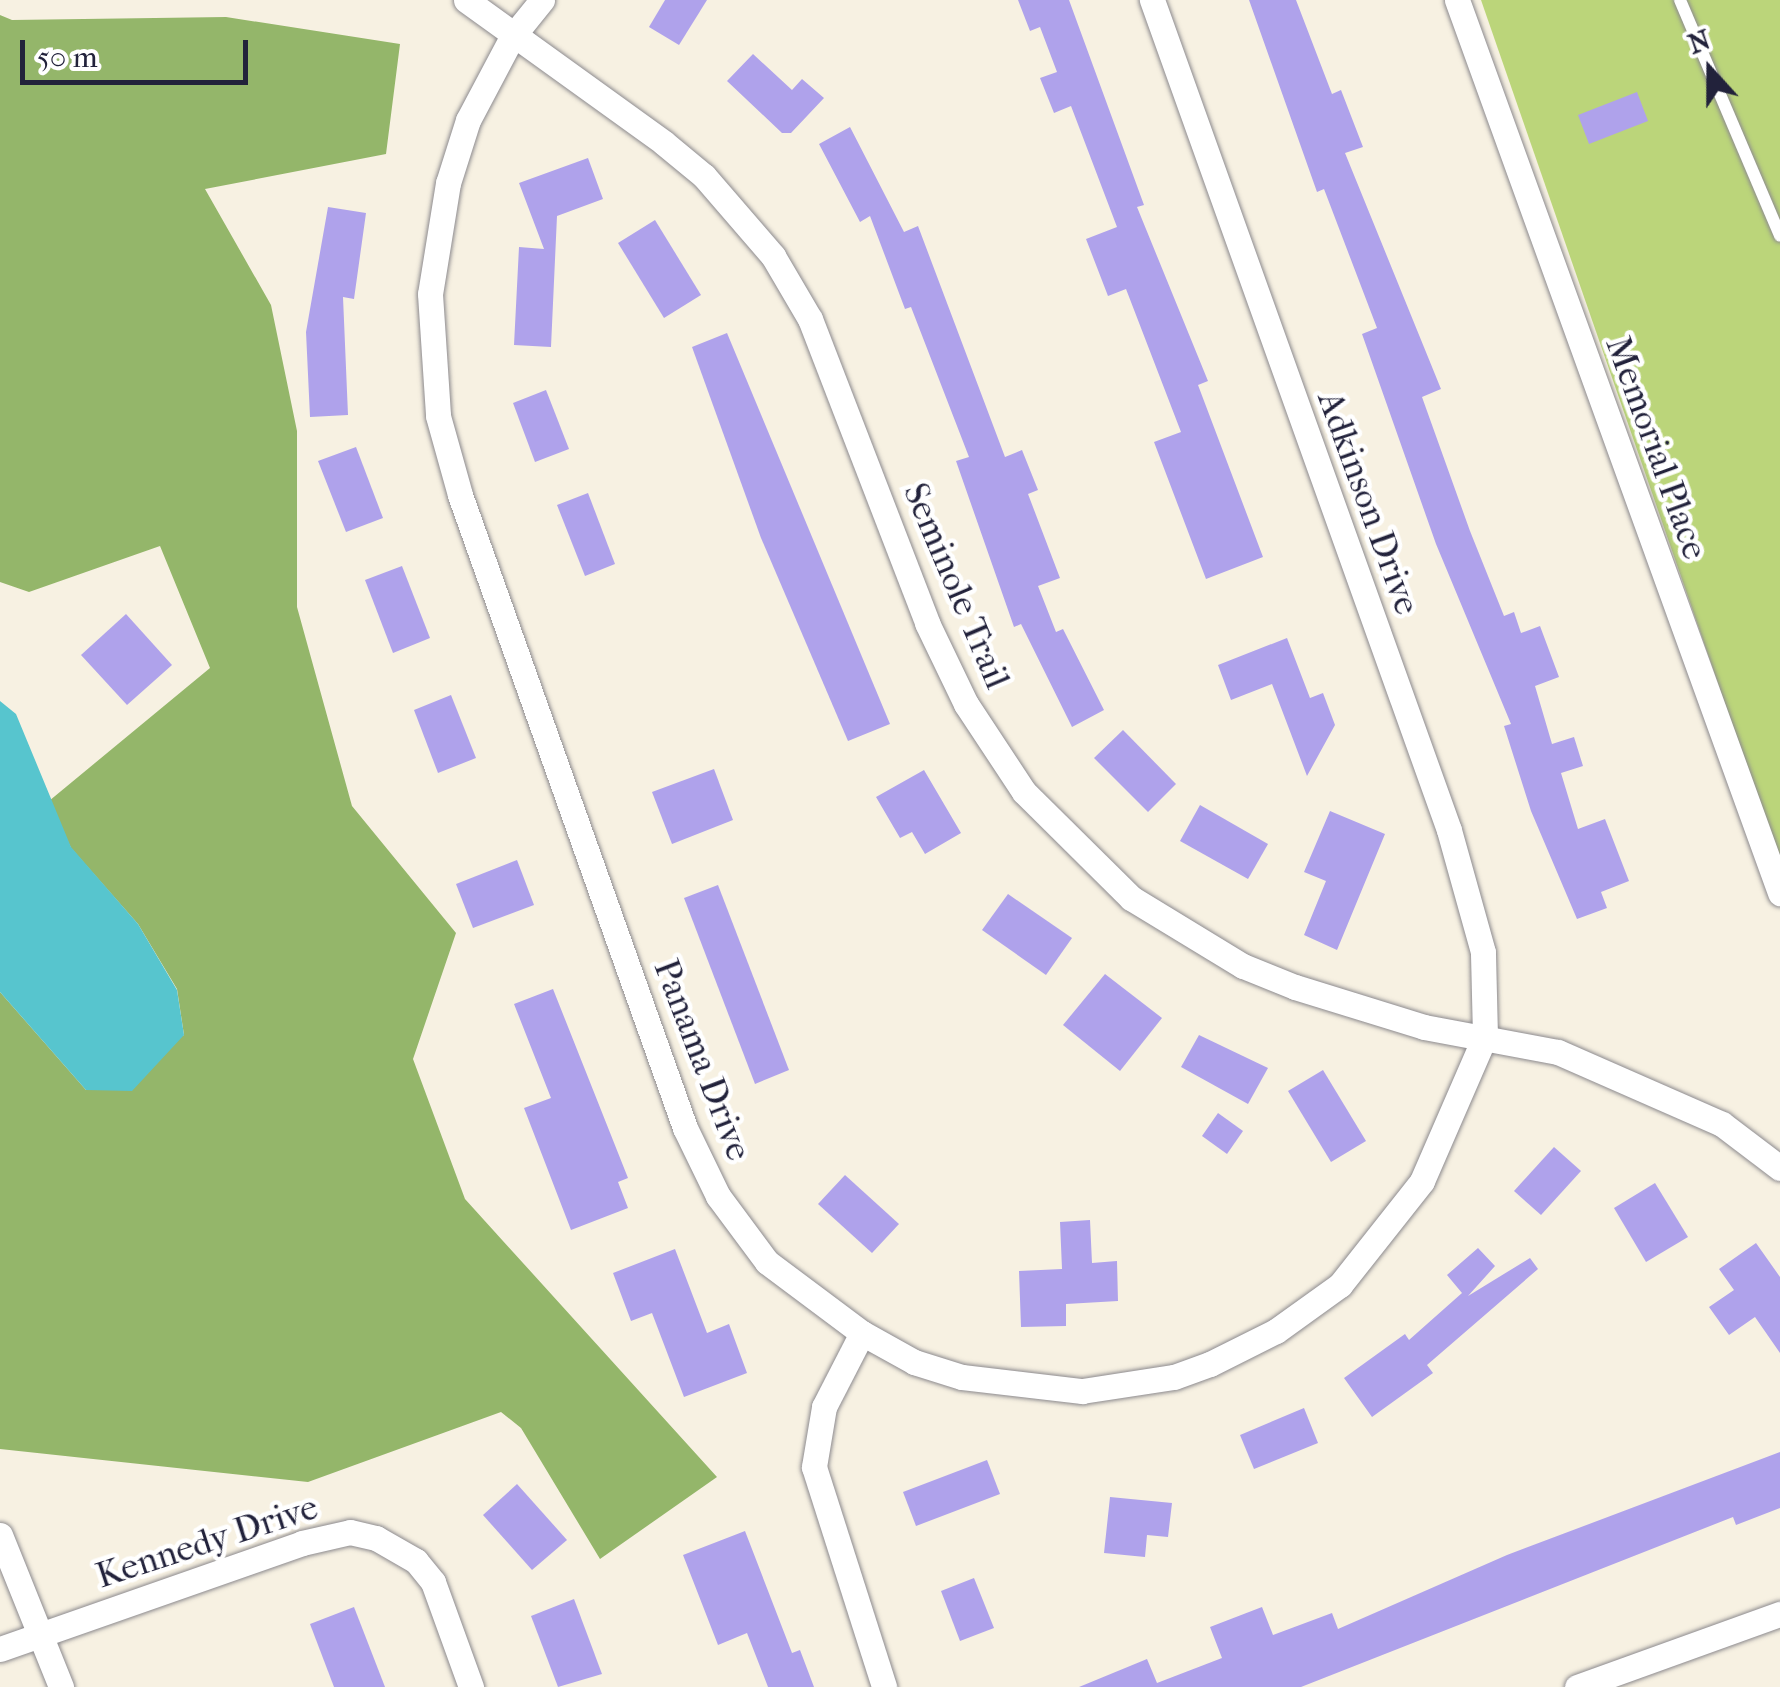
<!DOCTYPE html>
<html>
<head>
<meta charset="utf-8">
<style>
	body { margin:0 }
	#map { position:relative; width:1780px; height:1687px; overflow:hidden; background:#f7f1e2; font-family:"IM FELL French Canon",serif }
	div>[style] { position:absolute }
	.green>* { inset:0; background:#bbd57a }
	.forest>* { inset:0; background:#94b66a }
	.water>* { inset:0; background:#57c5ce }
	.building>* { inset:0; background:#afa2eb }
	.roads { filter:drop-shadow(0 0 2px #8c8a8e) drop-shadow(0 0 2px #8c8a8e) }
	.lane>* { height:12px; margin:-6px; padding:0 6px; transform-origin:6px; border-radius:6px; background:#fff }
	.street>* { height:25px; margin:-12.5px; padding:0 12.5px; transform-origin:12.5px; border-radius:12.5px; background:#fff }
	span { translate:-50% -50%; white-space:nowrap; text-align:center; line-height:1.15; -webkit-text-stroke:9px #fff; paint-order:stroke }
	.street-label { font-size:35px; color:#22223b }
	.north { position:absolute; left:1660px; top:20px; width:100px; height:100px; -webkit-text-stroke:8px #fff; paint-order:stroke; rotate:339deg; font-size:28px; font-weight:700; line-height:40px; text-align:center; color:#22223b }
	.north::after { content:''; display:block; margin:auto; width:35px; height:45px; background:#22223b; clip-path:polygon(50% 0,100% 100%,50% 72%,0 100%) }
	.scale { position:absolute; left:20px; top:40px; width:228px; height:45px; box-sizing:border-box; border:5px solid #22223b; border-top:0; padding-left:12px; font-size:30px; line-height:35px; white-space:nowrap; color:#22223b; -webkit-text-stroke:8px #fff; paint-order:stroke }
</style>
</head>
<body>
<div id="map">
	<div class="green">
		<div style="clip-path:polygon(1481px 0,1780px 0,1780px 862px)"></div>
	</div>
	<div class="forest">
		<div style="clip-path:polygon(0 15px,12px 20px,226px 17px,400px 44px,386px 154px,205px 189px,271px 305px,297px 431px,297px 607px,352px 806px,456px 933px,413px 1059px,465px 1199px,717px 1477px,600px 1559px,521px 1428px,501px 1412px,308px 1482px,0 1449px,0 992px,86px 1090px,184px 1035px,177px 989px,138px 924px,71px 848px,49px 801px,210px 668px,160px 546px,29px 592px,0 582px)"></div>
	</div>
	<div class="water">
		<div style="clip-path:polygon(0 701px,16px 714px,71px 847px,138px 924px,177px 990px,184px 1035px,132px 1091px,86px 1090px,0 992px)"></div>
	</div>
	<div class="building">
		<div style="clip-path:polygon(665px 0,707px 0,679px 45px,649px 27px)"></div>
		<div style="clip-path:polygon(1018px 0,1069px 0,1144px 205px,1137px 207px,1208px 381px,1198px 385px,1263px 557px,1206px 579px,1154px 442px,1181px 432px,1126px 289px,1108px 296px,1086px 239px,1117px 227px,1071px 106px,1054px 113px,1040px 78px,1057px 72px,1040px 27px,1030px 31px)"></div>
		<div style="clip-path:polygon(1249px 0,1296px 0,1332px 94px,1341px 90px,1363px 147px,1345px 153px,1441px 389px,1422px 397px,1470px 531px,1504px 616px,1514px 612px,1521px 633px,1540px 626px,1559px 677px,1535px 686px,1552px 744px,1574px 737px,1583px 766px,1561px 773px,1578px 829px,1605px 819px,1629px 881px,1601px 892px,1607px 908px,1577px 919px,1531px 811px,1504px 726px,1511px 724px,1436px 544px,1362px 334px,1377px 328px,1324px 189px,1317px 192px)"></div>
		<div style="clip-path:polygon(753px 54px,792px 90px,802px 79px,824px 98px,791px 133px,782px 133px,727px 81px)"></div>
		<div style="clip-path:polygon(1637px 92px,1648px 121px,1589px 144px,1578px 115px)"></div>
		<div style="clip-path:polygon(850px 127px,904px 232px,918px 226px,1005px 457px,1022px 450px,1038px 490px,1028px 494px,1060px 578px,1038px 586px,1056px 632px,1063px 629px,1104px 710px,1072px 727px,1021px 624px,1014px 627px,956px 461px,969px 457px,911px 307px,905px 309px,870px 216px,860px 222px,819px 144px)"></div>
		<div style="clip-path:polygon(588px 158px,603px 199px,557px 216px,551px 347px,514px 345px,519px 247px,544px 249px,519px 183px)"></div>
		<div style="clip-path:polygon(328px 207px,366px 213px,354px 299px,343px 297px,348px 415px,310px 417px,306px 332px)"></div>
		<div style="clip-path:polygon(655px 220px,701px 295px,664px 318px,618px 243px)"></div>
		<div style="clip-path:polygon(727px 333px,890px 724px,848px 741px,761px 538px,692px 347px)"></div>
		<div style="clip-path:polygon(546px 390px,569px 449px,535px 462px,513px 403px)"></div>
		<div style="clip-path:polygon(356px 447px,383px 518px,346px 532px,318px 461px)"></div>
		<div style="clip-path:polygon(588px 493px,615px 564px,585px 576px,557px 505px)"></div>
		<div style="clip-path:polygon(402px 566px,430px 638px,393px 653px,365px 580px)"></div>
		<div style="clip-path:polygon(126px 614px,172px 665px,127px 705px,81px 655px)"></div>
		<div style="clip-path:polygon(1287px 638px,1310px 698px,1323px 693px,1335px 725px,1307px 776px,1272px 684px,1231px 700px,1218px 665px)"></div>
		<div style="clip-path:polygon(451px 695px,476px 758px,438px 773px,414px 710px)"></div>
		<div style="clip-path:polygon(1123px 730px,1176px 784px,1148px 812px,1094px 758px)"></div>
		<div style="clip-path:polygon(714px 769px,733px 820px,672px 844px,652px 792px)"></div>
		<div style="clip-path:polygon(924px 770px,961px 833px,925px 854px,912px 832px,900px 838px,876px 797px)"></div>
		<div style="clip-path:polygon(1200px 805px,1268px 844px,1248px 879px,1180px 841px)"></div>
		<div style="clip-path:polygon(1330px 811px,1385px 834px,1337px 950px,1304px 935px,1326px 881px,1304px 872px)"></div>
		<div style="clip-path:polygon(517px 860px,534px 905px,473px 928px,456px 884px)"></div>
		<div style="clip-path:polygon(718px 885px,789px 1070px,755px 1084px,684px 898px)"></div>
		<div style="clip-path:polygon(1008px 894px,1072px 938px,1046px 975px,982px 930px)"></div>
		<div style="clip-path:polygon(1105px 974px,1162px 1018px,1120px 1071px,1063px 1025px)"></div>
		<div style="clip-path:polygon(553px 989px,628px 1178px,618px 1182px,628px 1208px,571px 1230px,524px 1108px,551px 1098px,514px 1004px)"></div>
		<div style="clip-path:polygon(1199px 1035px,1268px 1068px,1248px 1104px,1181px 1067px)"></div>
		<div style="clip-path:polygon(1323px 1070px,1366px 1141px,1331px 1162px,1288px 1091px)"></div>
		<div style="clip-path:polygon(1218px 1113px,1243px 1131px,1227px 1154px,1202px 1136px)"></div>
		<div style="clip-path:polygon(1554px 1147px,1581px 1171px,1541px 1215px,1514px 1191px)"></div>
		<div style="clip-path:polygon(845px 1175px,899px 1224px,872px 1253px,818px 1204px)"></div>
		<div style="clip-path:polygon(1655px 1183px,1688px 1237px,1646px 1262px,1614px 1208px)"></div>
		<div style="clip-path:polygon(1090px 1220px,1092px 1263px,1117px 1261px,1118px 1301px,1066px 1304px,1066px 1326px,1021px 1327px,1019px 1271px,1062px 1269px,1060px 1222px)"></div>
		<div style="clip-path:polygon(1756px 1243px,1780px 1277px,1780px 1353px,1755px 1317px,1729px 1335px,1709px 1307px,1734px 1290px,1719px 1269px)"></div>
		<div style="clip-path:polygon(1478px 1248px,1495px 1266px,1468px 1296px,1530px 1258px,1538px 1269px,1427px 1365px,1433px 1373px,1372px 1417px,1344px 1378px,1405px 1334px,1409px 1340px,1462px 1293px,1447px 1275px)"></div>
		<div style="clip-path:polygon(675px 1249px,707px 1333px,729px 1324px,747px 1373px,684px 1397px,652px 1313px,631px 1321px,613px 1273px)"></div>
		<div style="clip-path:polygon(1304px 1408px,1318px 1443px,1254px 1469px,1240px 1435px)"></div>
		<div style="clip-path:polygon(1780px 1452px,1780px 1508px,1736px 1525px,1733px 1517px,1301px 1687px,1079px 1687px,1147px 1659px,1157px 1683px,1222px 1658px,1210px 1627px,1262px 1607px,1273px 1635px,1332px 1613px,1338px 1629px,1507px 1555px)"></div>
		<div style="clip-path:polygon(987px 1460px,1000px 1494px,916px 1526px,903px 1492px)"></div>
		<div style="clip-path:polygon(517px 1484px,567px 1540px,532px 1570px,483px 1515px)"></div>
		<div style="clip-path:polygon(1110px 1497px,1172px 1503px,1168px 1537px,1147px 1535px,1145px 1557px,1104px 1553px)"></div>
		<div style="clip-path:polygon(745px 1531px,792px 1653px,800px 1650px,814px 1687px,768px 1687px,747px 1633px,718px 1645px,683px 1555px)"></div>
		<div style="clip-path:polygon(974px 1578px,994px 1628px,960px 1641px,941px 1591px)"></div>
		<div style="clip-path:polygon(574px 1599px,602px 1674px,558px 1687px,531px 1616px)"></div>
		<div style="clip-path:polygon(354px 1607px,385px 1687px,334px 1687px,310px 1624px)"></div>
	</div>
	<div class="roads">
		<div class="lane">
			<div style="left:1680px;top:0;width:256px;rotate:67deg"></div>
		</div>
		<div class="street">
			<div style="left:466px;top:0;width:244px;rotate:35.8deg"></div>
			<div style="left:664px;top:143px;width:52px;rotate:39.5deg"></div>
			<div style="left:704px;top:176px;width:106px;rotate:49.2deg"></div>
			<div style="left:773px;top:256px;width:73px;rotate:59.6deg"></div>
			<div style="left:810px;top:319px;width:326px;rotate:68.9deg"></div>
			<div style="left:927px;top:623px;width:90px;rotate:64.3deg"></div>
			<div style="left:966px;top:704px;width:105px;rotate:56.6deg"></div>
			<div style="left:1024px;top:792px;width:151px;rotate:44.7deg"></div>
			<div style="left:1131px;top:898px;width:131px;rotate:31.3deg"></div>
			<div style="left:1243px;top:966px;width:56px;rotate:22deg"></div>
			<div style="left:1295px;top:987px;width:135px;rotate:17.2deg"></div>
			<div style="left:1424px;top:1027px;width:136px;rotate:10.6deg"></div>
			<div style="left:1558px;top:1052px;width:179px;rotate:23.7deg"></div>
			<div style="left:1722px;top:1124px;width:73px;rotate:37.2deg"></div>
			<div style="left:542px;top:0;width:48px;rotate:129deg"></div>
			<div style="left:512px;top:37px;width:94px;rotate:117.9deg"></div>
			<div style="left:468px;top:120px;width:66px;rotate:107.6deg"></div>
			<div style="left:448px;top:183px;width:112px;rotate:99.2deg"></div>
			<div style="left:430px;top:294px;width:122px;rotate:86.2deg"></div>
			<div style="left:438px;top:416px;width:82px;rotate:74.4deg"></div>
			<div style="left:460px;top:495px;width:672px;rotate:70.43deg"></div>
			<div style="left:685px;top:1128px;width:76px;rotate:64.1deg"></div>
			<div style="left:718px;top:1196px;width:82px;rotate:53.4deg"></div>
			<div style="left:767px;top:1262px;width:119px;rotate:36.8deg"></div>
			<div style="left:862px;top:1333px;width:60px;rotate:29.1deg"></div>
			<div style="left:914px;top:1362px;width:50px;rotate:17.4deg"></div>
			<div style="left:962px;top:1377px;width:121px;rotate:6.7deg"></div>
			<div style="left:1082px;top:1391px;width:93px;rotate:-8.7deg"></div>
			<div style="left:1174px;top:1377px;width:38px;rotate:-20deg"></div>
			<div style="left:1210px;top:1364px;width:74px;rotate:-26.6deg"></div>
			<div style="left:1276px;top:1331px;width:79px;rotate:-35.7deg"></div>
			<div style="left:1340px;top:1285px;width:132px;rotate:-51.7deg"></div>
			<div style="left:1422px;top:1181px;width:158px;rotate:-66.5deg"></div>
			<div style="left:1485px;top:1036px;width:84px;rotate:-91.4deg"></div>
			<div style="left:1483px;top:952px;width:127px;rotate:-105.6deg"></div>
			<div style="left:1449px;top:830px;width:882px;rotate:-109.69deg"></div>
			<div style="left:1457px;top:0;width:950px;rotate:70.11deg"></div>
			<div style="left:862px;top:1333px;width:83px;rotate:117.2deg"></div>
			<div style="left:824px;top:1407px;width:61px;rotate:99.5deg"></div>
			<div style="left:814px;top:1467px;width:231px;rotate:72.3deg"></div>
			<div style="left:0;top:1535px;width:164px;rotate:68.1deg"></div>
			<div style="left:0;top:1649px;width:320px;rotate:-19.3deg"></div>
			<div style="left:302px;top:1543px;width:49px;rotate:-12.9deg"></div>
			<div style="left:350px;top:1532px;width:27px;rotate:13deg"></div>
			<div style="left:376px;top:1538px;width:46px;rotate:29.9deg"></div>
			<div style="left:416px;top:1561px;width:27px;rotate:51deg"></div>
			<div style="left:433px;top:1582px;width:112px;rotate:70.1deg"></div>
			<div style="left:1577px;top:1687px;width:216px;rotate:-19.8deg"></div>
		</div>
	</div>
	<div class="street-label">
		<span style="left:1656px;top:448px;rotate:70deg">Memorial Place</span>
		<span style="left:1368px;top:503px;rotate:70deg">Adkinson Drive</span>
		<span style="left:956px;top:586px;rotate:67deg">Seminole Trail</span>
		<span style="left:702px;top:1060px;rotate:69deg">Panama Drive</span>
		<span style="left:207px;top:1542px;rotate:-18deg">Kennedy Drive</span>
	</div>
	<div class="north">N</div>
	<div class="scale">50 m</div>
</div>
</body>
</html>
